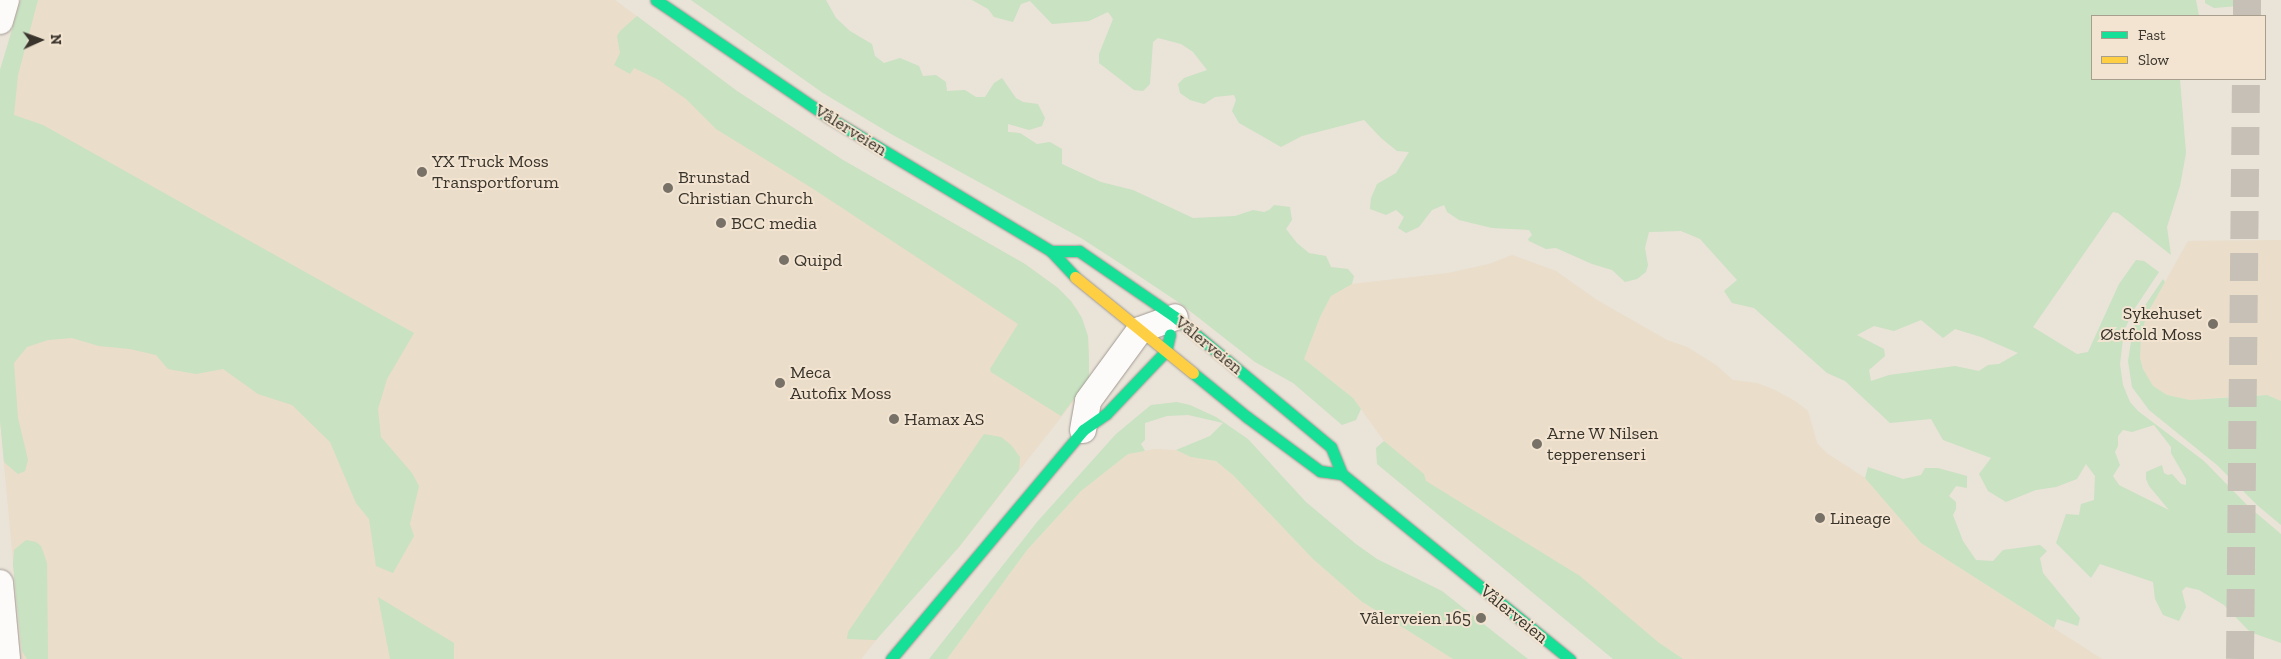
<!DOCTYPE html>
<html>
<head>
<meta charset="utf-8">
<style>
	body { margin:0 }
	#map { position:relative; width:2281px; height:659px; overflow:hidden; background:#eae3d8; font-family:"Zilla Slab",serif }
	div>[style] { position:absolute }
	.built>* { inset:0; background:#eaddc9 }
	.green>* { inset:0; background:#c8e2c2 }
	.highway-tunnel>* { height:28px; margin-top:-14px; transform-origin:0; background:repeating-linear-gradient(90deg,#c7c0b6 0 28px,transparent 0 42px) }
	.roads { filter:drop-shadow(0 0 1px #a09a92) drop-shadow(0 0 1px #a09a92) }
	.street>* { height:26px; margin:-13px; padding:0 13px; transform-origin:13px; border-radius:13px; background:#fcfbf9 }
	.fast>* { height:11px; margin:-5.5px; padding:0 5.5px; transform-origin:5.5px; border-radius:5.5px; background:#16e098 }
	.slow>* { height:11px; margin:-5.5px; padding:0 5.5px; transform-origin:5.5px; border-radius:5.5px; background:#ffcf43 }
	.dots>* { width:14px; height:14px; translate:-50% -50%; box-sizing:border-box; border:2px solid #f2e4d0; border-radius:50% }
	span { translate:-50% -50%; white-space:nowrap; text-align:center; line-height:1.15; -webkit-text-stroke:4px #f2e4d0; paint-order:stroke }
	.street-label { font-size:18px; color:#39342c }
	.poi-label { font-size:18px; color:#39342c }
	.left { translate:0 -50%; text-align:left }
	.right { translate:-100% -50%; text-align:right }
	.legend { position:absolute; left:2091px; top:15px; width:175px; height:65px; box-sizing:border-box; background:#f2e4d0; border:1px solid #a89e8e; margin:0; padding:6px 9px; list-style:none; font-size:15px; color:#39342c }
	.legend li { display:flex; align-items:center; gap:10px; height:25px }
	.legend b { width:25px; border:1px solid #a89e8e }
	.north { position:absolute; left:15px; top:15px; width:50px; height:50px; -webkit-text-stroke:4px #f2e4d0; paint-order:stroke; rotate:88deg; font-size:14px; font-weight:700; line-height:20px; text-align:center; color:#39342c }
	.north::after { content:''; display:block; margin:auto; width:18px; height:22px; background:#39342c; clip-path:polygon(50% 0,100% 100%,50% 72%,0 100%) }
</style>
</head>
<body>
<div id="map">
	<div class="built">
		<div style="clip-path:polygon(21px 0,615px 0,737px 91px,843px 160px,1025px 264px,1058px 288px,1077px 309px,1088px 336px,1089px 361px,1077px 397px,959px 547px,898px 613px,861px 659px,22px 659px,0 420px,0 70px)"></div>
		<div style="clip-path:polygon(2281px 240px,2281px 401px,2267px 395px,2254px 395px,2190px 400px,2167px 395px,2153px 386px,2143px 369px,2140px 358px,2141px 335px,2147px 314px,2188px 241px)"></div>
		<div style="clip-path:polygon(1512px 255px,1556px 271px,1597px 300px,1667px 340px,1687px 347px,1716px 365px,1733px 380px,1757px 383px,1775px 390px,1795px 401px,1808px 411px,1817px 443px,1828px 454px,1865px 478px,1921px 543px,2102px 659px,1683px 659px,1658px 642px,1627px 659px,1383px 445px,1384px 441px,1353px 398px,1304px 359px,1320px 317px,1331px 296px,1352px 284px,1448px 273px,1489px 264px)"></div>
		<div style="clip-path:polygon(1155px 449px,1176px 450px,1191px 457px,1216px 461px,1234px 476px,1312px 558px,1361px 601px,1453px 659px,947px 659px,1027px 550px,1081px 491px,1128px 454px)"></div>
	</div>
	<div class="green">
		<div style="clip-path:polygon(21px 0,38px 0,18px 75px,14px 115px,43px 125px,414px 333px,387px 379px,378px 409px,381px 437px,412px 473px,419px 486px,410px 524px,414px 536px,393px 573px,376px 566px,369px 519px,356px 503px,330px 442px,292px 405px,258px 394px,223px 369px,196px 374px,168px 369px,156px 355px,130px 349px,99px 346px,72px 338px,48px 340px,27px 347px,14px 363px,18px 418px,28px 460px,25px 471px,18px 474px,4px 462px,0 420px,0 70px)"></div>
		<div style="clip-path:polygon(691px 0,826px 0,836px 18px,850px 31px,872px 44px,875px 56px,884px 63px,900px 58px,919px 66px,923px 76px,936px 75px,946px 82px,947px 91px,965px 90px,976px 97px,985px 97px,994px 83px,1002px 78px,1016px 98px,1023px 102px,1038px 104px,1045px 118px,1042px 126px,1029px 130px,1008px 124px,1008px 132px,1020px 133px,1037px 144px,1050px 142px,1062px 149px,1062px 164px,1101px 182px,1133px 190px,1193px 218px,1235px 216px,1253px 210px,1264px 212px,1269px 210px,1274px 205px,1290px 207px,1292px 220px,1286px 229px,1297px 243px,1309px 253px,1326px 256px,1331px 267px,1348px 269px,1354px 276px,1352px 284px,1331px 296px,1320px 317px,1304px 359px,1353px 398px,1361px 409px,1356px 420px,1342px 425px,1293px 383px,1255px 362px,1181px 304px,1118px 262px,1081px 238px,891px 134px,823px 93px)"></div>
		<div style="clip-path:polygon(evenodd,972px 0,2196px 0,2199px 16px,2092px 16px,2092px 79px,2180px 79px,2186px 153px,2180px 186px,2167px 227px,2171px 255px,2118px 213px,2113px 212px,2033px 327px,2077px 354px,2088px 352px,2119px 284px,2136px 260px,2144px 261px,2159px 272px,2133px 311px,2124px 331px,2120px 364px,2123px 385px,2130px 402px,2138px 411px,2204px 461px,2249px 507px,2281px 534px,2281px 643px,2250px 632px,2224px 605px,2199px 590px,2186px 587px,2182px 591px,2186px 607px,2179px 621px,2163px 615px,2155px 599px,2153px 582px,2100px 564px,2091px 578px,2056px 543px,2066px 514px,2079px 515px,2081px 504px,2094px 500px,2095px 476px,2086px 464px,2077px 479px,2056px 487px,2036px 490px,2006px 502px,1988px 491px,1979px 474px,1991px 458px,1943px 440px,1931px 419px,1890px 423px,1845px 381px,1827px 373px,1754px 308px,1732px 303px,1724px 291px,1737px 280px,1700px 239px,1681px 231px,1649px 232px,1645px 248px,1648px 265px,1646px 272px,1637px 279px,1625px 282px,1612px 270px,1592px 264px,1556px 248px,1546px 249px,1529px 241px,1528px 239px,1532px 235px,1529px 230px,1492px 228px,1459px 220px,1447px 212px,1444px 205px,1432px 210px,1419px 227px,1406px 233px,1398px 228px,1404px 217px,1396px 210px,1386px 215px,1370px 209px,1371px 198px,1377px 184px,1396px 173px,1409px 152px,1397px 151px,1381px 138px,1364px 120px,1302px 136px,1281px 147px,1239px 123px,1232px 111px,1236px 100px,1234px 95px,1215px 97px,1204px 104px,1190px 100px,1180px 93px,1178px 84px,1184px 78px,1207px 70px,1193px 52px,1181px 44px,1158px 38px,1153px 42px,1150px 84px,1143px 91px,1134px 90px,1099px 63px,1099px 54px,1113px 19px,1108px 12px,1089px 21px,1052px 24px,1030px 1px,1021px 4px,1013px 22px,994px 17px,988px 9px,972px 0,1921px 320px,1943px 338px,1955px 329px,1981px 337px,2018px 353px,1999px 364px,1988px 365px,1979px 371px,1955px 366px,1889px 375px,1871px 381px,1869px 370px,1885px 356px,1884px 349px,1857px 335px,1874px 326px,1894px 331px,1921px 320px,972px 0,2154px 425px,2171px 447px,2171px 453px,2186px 479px,2186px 485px,2181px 484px,2172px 474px,2168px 475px,2164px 473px,2162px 465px,2146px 472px,2146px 479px,2149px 486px,2169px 510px,2119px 485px,2113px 476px,2120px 465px,2115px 452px,2118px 446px,2118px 436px,2123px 430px,2132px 432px,2154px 425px)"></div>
		<div style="clip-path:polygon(2205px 0,2257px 0,2238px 6px,2214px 8px,2205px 3px)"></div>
		<div style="clip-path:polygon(637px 16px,737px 91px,843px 160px,1025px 264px,1058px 288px,1071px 301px,1082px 318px,1088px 336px,1089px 361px,1089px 379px,1061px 416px,991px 372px,990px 369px,1018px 324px,815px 190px,716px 129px,686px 99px,659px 80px,634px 68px,630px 74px,614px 65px,620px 53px,617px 36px,620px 31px)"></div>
		<div style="clip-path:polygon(2163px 279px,2165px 282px,2147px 314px,2141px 335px,2140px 358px,2143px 369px,2153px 386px,2167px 395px,2190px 400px,2267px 395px,2281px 401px,2281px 525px,2257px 505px,2217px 465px,2149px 410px,2132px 387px,2128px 361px,2133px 329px,2146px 304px)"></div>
		<div style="clip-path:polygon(1177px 402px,1190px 405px,1216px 417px,1248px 439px,1306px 502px,1356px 544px,1377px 559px,1442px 591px,1528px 659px,1453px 659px,1361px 601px,1312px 558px,1234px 476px,1216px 461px,1191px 457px,1176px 450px,1210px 436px,1223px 423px,1188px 415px,1167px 416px,1145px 423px,1145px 440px,1141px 444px,1145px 451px,1128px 454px,1081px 491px,1027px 550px,947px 659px,929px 659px,1037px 522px,1116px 434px,1151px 405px)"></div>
		<div style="clip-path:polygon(984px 434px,1001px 437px,1011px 445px,1020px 457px,1019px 470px,959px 547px,876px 640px,847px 639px,848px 632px)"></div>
		<div style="clip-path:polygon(1384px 441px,1424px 474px,1426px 481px,1580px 576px,1658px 642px,1683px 659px,1613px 659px,1377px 464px,1376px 448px)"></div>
		<div style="clip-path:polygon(1868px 467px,1903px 479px,1921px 475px,1925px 468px,1938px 468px,1967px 476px,1967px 488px,1956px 486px,1949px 496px,1956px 502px,1956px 509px,1953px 515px,1963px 541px,1976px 560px,1993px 561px,2003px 550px,2040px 545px,2047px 551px,2040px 558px,2043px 573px,2080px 618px,2078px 626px,2057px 619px,2054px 628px,1921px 543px,1865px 478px)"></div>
		<div style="clip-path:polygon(26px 540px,36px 542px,41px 546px,47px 563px,48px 659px,27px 659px,22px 651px,13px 565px,14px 550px)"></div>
		<div style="clip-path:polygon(378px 597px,454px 643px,454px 659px,390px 659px)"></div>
	</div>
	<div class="highway-tunnel">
		<div style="left:2247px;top:16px;width:16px;rotate:-90deg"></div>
		<div style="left:2240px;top:659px;width:580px;rotate:-89.41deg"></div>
	</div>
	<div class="roads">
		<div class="street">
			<div style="left:0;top:21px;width:22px;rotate:-74deg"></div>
			<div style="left:1083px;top:430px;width:29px;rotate:-80deg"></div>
			<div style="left:1088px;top:401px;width:88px;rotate:-53.8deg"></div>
			<div style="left:1140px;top:330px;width:37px;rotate:-20deg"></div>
			<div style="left:0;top:583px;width:76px;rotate:84.7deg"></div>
		</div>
		<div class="fast">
			<div style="left:656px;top:0;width:208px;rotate:34.2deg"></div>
			<div style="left:828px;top:117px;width:260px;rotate:31deg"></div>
			<div style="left:1051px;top:251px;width:35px;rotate:47deg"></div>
			<div style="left:1051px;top:251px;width:28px"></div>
			<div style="left:1079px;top:251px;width:116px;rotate:34.5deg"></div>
			<div style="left:1175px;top:317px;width:203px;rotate:39.8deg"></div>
			<div style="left:1331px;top:447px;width:29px;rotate:68deg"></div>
			<div style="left:1342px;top:474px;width:294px;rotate:39.1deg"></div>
			<div style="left:1193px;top:373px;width:70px;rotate:39.2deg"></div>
			<div style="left:1247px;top:417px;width:91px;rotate:36.5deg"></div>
			<div style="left:1320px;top:471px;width:22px;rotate:8deg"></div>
			<div style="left:891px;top:659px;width:299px;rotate:-50deg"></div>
			<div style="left:1083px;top:430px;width:28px;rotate:-35deg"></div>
			<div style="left:1106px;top:414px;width:87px;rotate:-46.4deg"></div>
			<div style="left:1166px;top:351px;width:17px;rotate:-77deg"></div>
		</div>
		<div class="slow">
			<div style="left:1075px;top:277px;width:152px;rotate:39.1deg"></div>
		</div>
	</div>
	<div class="dots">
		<div style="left:422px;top:172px;background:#777168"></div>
		<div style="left:668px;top:188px;background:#777168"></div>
		<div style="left:721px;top:223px;background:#777168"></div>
		<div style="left:784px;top:260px;background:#777168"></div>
		<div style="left:2213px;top:324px;background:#777168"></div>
		<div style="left:780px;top:383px;background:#777168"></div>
		<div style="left:894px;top:419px;background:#777168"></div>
		<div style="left:1537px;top:444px;background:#777168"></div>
		<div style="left:1820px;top:518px;background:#777168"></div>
		<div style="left:1481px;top:618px;background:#777168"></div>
	</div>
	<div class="street-label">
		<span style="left:851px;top:130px;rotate:32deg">Vålerveien</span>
		<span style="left:1209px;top:345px;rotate:39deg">Vålerveien</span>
		<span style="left:1514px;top:614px;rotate:39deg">Vålerveien</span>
	</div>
	<div class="poi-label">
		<span class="left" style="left:432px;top:172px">YX Truck Moss<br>Transportforum</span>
		<span class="left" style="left:678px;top:188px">Brunstad<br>Christian Church</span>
		<span class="left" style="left:731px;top:223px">BCC media</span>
		<span class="left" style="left:794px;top:260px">Quipd</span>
		<span class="right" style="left:2202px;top:324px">Sykehuset<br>Østfold Moss</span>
		<span class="left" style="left:790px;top:383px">Meca<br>Autofix Moss</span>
		<span class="left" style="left:904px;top:419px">Hamax AS</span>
		<span class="left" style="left:1547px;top:444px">Arne W Nilsen<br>tepperenseri</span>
		<span class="left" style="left:1830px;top:518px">Lineage</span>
		<span class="right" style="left:1471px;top:618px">Vålerveien 165</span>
	</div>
	<ul class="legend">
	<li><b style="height:6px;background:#16e098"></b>Fast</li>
	<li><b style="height:6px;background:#ffcf43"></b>Slow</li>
	</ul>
	<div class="north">N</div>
</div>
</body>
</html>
